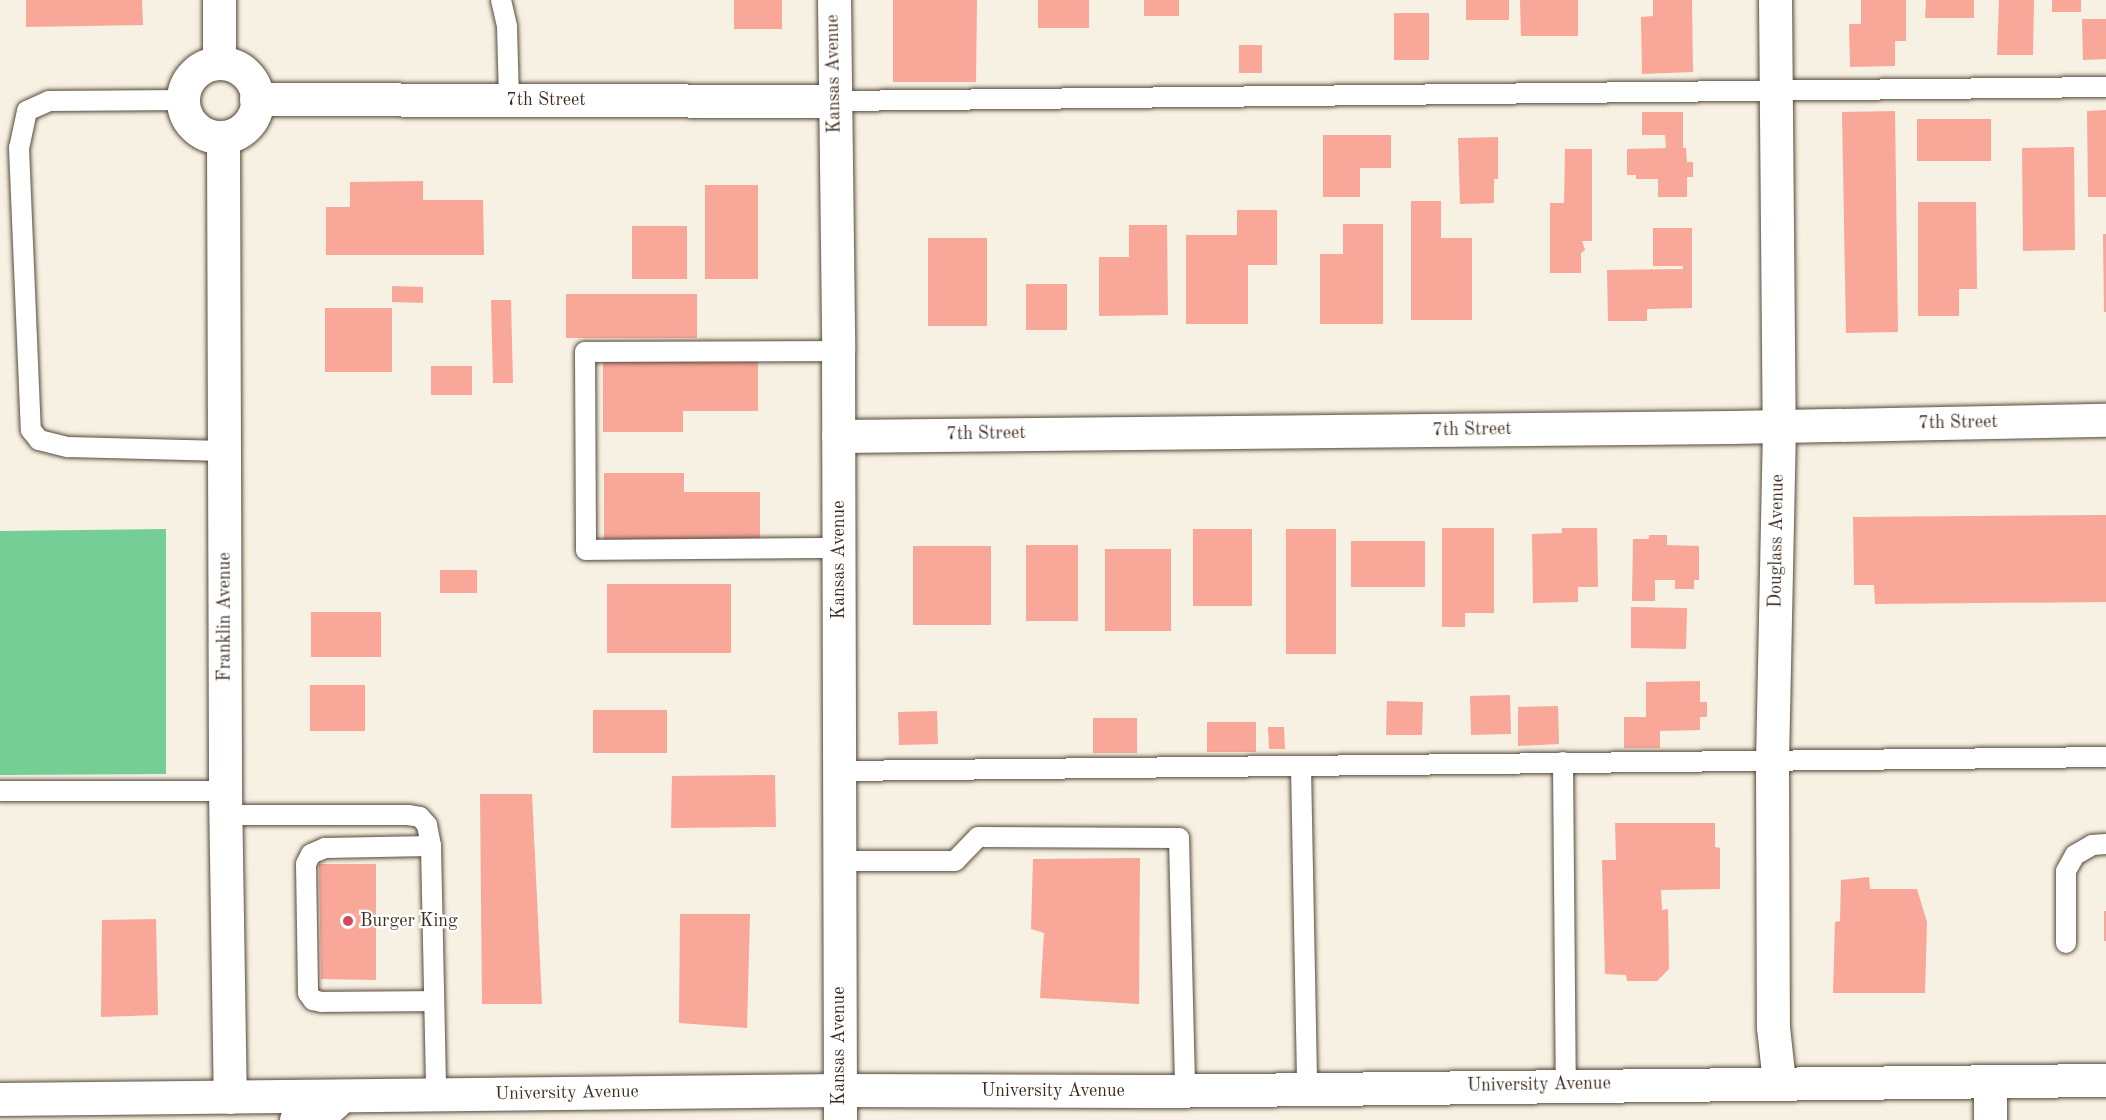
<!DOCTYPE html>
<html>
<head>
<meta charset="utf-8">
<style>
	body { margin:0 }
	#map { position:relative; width:2106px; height:1120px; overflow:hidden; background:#f6f1e2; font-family:"Old Standard TT",serif }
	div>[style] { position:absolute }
	.green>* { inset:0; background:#75ce95 }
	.building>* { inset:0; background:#f8a799 }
	.roads { filter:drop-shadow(0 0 2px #57483b) drop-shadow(0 0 2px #57483b) }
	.lane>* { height:20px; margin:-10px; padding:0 10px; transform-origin:10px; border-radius:10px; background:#fff }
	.street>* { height:33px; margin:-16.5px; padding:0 16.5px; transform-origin:16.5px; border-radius:16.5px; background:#fff }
	.street>.ring { margin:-16.5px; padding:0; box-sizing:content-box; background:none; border:33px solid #fff; border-radius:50% }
	.secondary>* { height:33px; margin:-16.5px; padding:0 16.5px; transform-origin:16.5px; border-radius:16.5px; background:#fff }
	.primary>* { height:33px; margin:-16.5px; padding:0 16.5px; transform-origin:16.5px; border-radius:16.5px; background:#fff }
	.dots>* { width:16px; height:16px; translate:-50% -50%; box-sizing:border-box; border:3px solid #fff; border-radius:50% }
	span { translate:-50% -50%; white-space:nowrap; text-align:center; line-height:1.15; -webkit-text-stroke:4.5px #fff; paint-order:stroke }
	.street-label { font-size:18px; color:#3b2a1e }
	.poi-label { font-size:18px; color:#3b2a1e }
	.left { translate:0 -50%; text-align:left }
</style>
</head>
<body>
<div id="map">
	<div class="green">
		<div style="clip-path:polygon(166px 529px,166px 774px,0 775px,0 531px)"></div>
	</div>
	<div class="building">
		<div style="clip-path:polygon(26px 0,142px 0,143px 25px,26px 27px)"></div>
		<div style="clip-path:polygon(734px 0,782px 0,782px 29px,734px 29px)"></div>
		<div style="clip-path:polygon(893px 0,977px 0,976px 82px,893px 82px)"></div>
		<div style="clip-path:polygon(1038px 0,1089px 0,1089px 28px,1038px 28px)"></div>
		<div style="clip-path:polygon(1144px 0,1179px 0,1179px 16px,1144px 16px)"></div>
		<div style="clip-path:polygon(1466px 0,1509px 0,1509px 20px,1466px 20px)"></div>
		<div style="clip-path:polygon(1520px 0,1578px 0,1578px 36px,1521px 36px)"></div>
		<div style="clip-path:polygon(1653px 0,1692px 0,1693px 72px,1642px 74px,1641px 17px,1653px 16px)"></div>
		<div style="clip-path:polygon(1861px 0,1906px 0,1906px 41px,1895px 41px,1895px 66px,1850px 67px,1849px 24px,1861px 24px)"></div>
		<div style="clip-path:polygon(1926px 0,1974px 0,1974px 18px,1925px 18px)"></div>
		<div style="clip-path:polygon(1999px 0,2034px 0,2033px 55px,1997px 55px)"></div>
		<div style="clip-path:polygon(2052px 0,2081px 0,2081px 12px,2052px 12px)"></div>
		<div style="clip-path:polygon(1394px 13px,1429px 13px,1429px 60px,1394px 60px)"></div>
		<div style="clip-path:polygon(2082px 19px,2106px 19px,2106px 59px,2083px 60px)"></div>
		<div style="clip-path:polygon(1239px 45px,1262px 45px,1262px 73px,1239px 73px)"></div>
		<div style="clip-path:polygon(2106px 110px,2106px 197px,2088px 197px,2087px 111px)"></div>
		<div style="clip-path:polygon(1895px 111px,1898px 332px,1846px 333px,1842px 112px)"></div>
		<div style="clip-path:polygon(1642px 112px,1683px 112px,1683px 148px,1686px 148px,1687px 162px,1693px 162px,1693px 177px,1687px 177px,1687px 197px,1658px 197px,1658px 179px,1636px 179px,1636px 175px,1627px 175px,1627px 149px,1666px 148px,1665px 135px,1642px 135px)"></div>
		<div style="clip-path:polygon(1917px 119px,1991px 119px,1991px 161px,1917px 161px)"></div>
		<div style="clip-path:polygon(1323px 135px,1391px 135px,1391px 168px,1360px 168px,1360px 197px,1323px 197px)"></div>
		<div style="clip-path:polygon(1498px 137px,1498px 179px,1494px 179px,1494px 203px,1460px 204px,1458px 138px)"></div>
		<div style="clip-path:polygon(2074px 147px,2075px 250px,2023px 251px,2022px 148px)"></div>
		<div style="clip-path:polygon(1565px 149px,1592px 149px,1592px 241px,1582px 241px,1585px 250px,1581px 253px,1581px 273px,1550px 273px,1550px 203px,1564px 203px)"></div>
		<div style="clip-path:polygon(423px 181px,423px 200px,483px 200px,484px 255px,326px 255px,326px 207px,350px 207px,350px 182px)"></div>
		<div style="clip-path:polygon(705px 185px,758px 185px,758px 279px,705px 279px)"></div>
		<div style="clip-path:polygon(1411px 201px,1441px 201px,1441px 238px,1472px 238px,1472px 320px,1411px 320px)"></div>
		<div style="clip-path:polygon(1918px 202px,1976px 202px,1977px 289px,1959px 289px,1959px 316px,1918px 316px)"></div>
		<div style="clip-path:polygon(1237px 210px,1277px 210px,1277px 265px,1248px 265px,1248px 324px,1186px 324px,1186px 235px,1237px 235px)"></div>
		<div style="clip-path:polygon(1343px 224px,1383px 224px,1383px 324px,1320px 324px,1320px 254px,1343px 254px)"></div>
		<div style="clip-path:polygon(1129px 225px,1167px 225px,1168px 315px,1099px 316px,1099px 257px,1129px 257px)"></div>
		<div style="clip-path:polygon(632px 226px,687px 226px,687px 279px,632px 279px)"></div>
		<div style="clip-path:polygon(1653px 228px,1692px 228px,1692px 308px,1647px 309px,1647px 321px,1608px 321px,1607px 270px,1683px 269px,1683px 266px,1653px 266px)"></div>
		<div style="clip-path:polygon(2103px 234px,2106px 234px,2106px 312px,2104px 312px)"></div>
		<div style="clip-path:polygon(928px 238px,987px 238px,987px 326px,928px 326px)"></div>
		<div style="clip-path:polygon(1026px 284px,1067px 284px,1067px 330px,1026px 330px)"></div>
		<div style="clip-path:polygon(392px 286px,423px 287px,423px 303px,392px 302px)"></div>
		<div style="clip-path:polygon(566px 294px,697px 294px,697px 338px,566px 338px)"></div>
		<div style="clip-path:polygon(491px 300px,511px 300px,513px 383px,493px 383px)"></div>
		<div style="clip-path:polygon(325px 308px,392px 308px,392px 372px,325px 372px)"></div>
		<div style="clip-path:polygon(603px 360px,758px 360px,758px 411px,683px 411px,683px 432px,603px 432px)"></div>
		<div style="clip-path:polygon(431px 366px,472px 366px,472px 395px,431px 395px)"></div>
		<div style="clip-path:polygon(604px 473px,684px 473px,684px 492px,760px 492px,760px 544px,604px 544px)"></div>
		<div style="clip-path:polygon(2106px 515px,2106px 602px,1875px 604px,1874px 585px,1854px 585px,1853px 517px)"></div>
		<div style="clip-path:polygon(1442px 528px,1494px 528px,1494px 613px,1465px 613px,1465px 627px,1442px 627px)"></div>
		<div style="clip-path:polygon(1562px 528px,1597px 528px,1598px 587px,1578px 587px,1578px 602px,1533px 603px,1532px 534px,1562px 533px)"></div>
		<div style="clip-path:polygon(1193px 529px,1252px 529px,1252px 606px,1193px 606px)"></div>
		<div style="clip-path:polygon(1286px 529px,1336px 529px,1336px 654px,1286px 654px)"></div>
		<div style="clip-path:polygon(1649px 535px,1667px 535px,1667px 545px,1699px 546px,1699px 580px,1694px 580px,1694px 589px,1675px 589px,1675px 580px,1655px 580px,1655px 601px,1632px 601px,1633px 539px,1649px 539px)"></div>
		<div style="clip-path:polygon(1351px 541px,1425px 541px,1425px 587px,1351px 587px)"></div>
		<div style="clip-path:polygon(1026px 545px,1078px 545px,1078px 621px,1026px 621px)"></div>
		<div style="clip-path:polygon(913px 546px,991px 546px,991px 625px,913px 625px)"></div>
		<div style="clip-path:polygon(1105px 549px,1171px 549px,1171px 631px,1105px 631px)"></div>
		<div style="clip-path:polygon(440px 570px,477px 570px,477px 593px,440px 593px)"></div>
		<div style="clip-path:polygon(607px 584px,731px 584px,731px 653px,607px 653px)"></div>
		<div style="clip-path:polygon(1631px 607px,1687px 608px,1686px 649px,1631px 648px)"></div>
		<div style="clip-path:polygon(311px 612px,381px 612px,381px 657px,311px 657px)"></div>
		<div style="clip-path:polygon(1700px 681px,1700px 702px,1707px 702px,1707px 717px,1700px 717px,1700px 730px,1660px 731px,1660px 748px,1624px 748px,1624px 717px,1646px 717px,1646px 682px)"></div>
		<div style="clip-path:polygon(310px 685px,365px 685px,365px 731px,310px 731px)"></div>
		<div style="clip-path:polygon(1510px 695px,1511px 734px,1471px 735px,1470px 696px)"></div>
		<div style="clip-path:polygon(1387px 701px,1423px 702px,1422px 735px,1386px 735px)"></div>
		<div style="clip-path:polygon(1558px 706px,1559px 744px,1518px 746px,1518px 707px)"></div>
		<div style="clip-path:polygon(593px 710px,667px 710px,667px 753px,593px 753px)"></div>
		<div style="clip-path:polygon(937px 711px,938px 744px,899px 745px,898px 712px)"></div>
		<div style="clip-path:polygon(1093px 718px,1137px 718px,1137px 753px,1093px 753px)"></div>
		<div style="clip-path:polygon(1207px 722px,1256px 722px,1256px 752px,1207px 752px)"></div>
		<div style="clip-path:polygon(1268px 727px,1284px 727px,1285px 749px,1269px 749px)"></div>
		<div style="clip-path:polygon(775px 775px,776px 827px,671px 828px,672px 776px)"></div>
		<div style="clip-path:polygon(480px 794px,532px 794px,542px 1004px,482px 1004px)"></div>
		<div style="clip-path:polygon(1615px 823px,1715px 823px,1715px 847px,1720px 848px,1720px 889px,1661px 890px,1662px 910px,1668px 909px,1669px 969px,1657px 981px,1627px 981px,1626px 975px,1605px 974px,1602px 860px,1616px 860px)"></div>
		<div style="clip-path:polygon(1140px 858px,1139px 1004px,1040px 998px,1044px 933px,1031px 929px,1033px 859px)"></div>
		<div style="clip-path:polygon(319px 864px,376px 864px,376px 980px,321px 979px)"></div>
		<div style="clip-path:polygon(1869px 877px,1870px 889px,1917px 889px,1927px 922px,1925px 993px,1833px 993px,1835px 922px,1840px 921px,1841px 880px)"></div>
		<div style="clip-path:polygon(2104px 911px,2106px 911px,2106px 941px,2104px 941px)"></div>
		<div style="clip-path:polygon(680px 914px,750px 914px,747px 1028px,679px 1023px)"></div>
		<div style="clip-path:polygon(156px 919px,158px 1015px,101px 1017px,102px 920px)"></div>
	</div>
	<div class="roads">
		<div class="lane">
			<div style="left:501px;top:0;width:28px;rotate:77deg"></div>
			<div style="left:507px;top:27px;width:73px;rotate:88.4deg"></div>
			<div style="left:183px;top:100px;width:134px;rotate:179.6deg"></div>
			<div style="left:49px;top:101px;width:24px;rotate:156deg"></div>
			<div style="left:27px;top:111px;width:38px;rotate:102deg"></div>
			<div style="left:19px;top:148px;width:282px;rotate:87.6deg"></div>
			<div style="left:31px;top:430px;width:13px;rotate:51deg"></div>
			<div style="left:39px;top:440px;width:30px;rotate:14deg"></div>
			<div style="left:68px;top:447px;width:156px;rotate:1.5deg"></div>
			<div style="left:835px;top:101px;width:1271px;rotate:-0.63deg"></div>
			<div style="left:838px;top:351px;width:253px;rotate:179.8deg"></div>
			<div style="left:585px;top:352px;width:198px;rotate:89.7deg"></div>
			<div style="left:586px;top:550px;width:253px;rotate:-0.5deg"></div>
			<div style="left:1563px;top:762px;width:323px;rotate:89.5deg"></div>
			<div style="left:1301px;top:767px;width:322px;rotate:88.9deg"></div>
			<div style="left:839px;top:771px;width:1267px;rotate:-0.63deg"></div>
			<div style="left:0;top:791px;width:225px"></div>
			<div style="left:226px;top:815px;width:182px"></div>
			<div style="left:408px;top:815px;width:12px;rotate:9deg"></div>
			<div style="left:420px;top:817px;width:11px;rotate:49deg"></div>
			<div style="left:427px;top:825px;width:21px;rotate:79deg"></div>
			<div style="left:431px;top:846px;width:248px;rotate:88.8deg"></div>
			<div style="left:431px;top:846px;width:106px;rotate:178.9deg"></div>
			<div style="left:325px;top:848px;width:15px;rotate:157deg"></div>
			<div style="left:311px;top:854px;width:11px;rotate:117deg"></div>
			<div style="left:306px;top:864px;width:129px;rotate:89.1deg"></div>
			<div style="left:308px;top:993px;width:9px;rotate:54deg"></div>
			<div style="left:313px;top:1000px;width:9px;rotate:13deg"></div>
			<div style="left:322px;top:1002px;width:111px;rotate:-0.5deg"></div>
			<div style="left:839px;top:861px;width:116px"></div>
			<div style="left:955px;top:861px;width:33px;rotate:-46deg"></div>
			<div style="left:978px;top:837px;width:201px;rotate:0.3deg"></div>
			<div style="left:1179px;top:838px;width:252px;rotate:88.6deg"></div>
			<div style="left:2066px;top:943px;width:72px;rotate:-90deg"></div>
			<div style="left:2066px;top:871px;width:18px;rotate:-61deg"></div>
			<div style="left:2075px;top:855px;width:20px;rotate:-30deg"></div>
			<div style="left:2092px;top:845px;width:14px;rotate:-4deg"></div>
		</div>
		<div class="street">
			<div style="left:1775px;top:0;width:427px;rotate:89.5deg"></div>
			<div style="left:1779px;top:427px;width:333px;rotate:91.2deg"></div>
			<div style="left:1772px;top:760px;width:267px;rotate:89.8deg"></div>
			<div style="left:1773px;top:1027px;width:55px;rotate:83.8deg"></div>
			<div style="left:219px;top:63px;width:63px;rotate:-90deg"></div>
			<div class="ring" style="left:183px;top:63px;width:41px;height:41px"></div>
			<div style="left:256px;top:99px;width:579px;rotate:0.2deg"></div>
			<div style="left:223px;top:137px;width:654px;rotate:89.82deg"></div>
			<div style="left:225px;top:791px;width:306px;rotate:89.1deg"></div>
			<div style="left:838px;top:436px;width:893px;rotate:-0.58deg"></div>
			<div style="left:1731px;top:427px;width:375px;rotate:-1.1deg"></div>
			<div style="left:1990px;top:1120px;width:39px;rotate:-90deg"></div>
		</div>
		<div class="secondary">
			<div style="left:834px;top:0;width:351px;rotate:89.3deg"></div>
			<div style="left:838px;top:351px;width:769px;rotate:89.85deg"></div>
		</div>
		<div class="primary">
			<div style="left:0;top:1099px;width:840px;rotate:-0.61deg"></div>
			<div style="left:840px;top:1090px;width:306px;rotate:0.2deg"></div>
			<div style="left:1146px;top:1091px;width:960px;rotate:-0.66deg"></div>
			<div style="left:296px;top:1120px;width:27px;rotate:-13deg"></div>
			<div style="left:322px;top:1114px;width:23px;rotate:-43deg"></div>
		</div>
	</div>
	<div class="dots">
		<div style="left:348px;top:921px;background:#d1495b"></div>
	</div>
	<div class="street-label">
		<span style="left:834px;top:74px;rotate:-91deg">Kansas Avenue</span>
		<span style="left:546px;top:100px">7th Street</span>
		<span style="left:1958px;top:423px;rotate:-1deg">7th Street</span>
		<span style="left:1472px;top:430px;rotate:-1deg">7th Street</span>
		<span style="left:986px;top:434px;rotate:-1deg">7th Street</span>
		<span style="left:1777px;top:541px;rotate:-89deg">Douglass Avenue</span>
		<span style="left:839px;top:560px;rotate:-90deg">Kansas Avenue</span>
		<span style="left:225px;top:617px;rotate:-90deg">Franklin Avenue</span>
		<span style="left:839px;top:1046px;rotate:-90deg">Kansas Avenue</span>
		<span style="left:1539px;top:1085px;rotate:-1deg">University Avenue</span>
		<span style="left:1053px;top:1091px">University Avenue</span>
		<span style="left:567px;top:1093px;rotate:-1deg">University Avenue</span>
	</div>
	<div class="poi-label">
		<span class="left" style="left:360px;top:921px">Burger King</span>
	</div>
</div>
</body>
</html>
